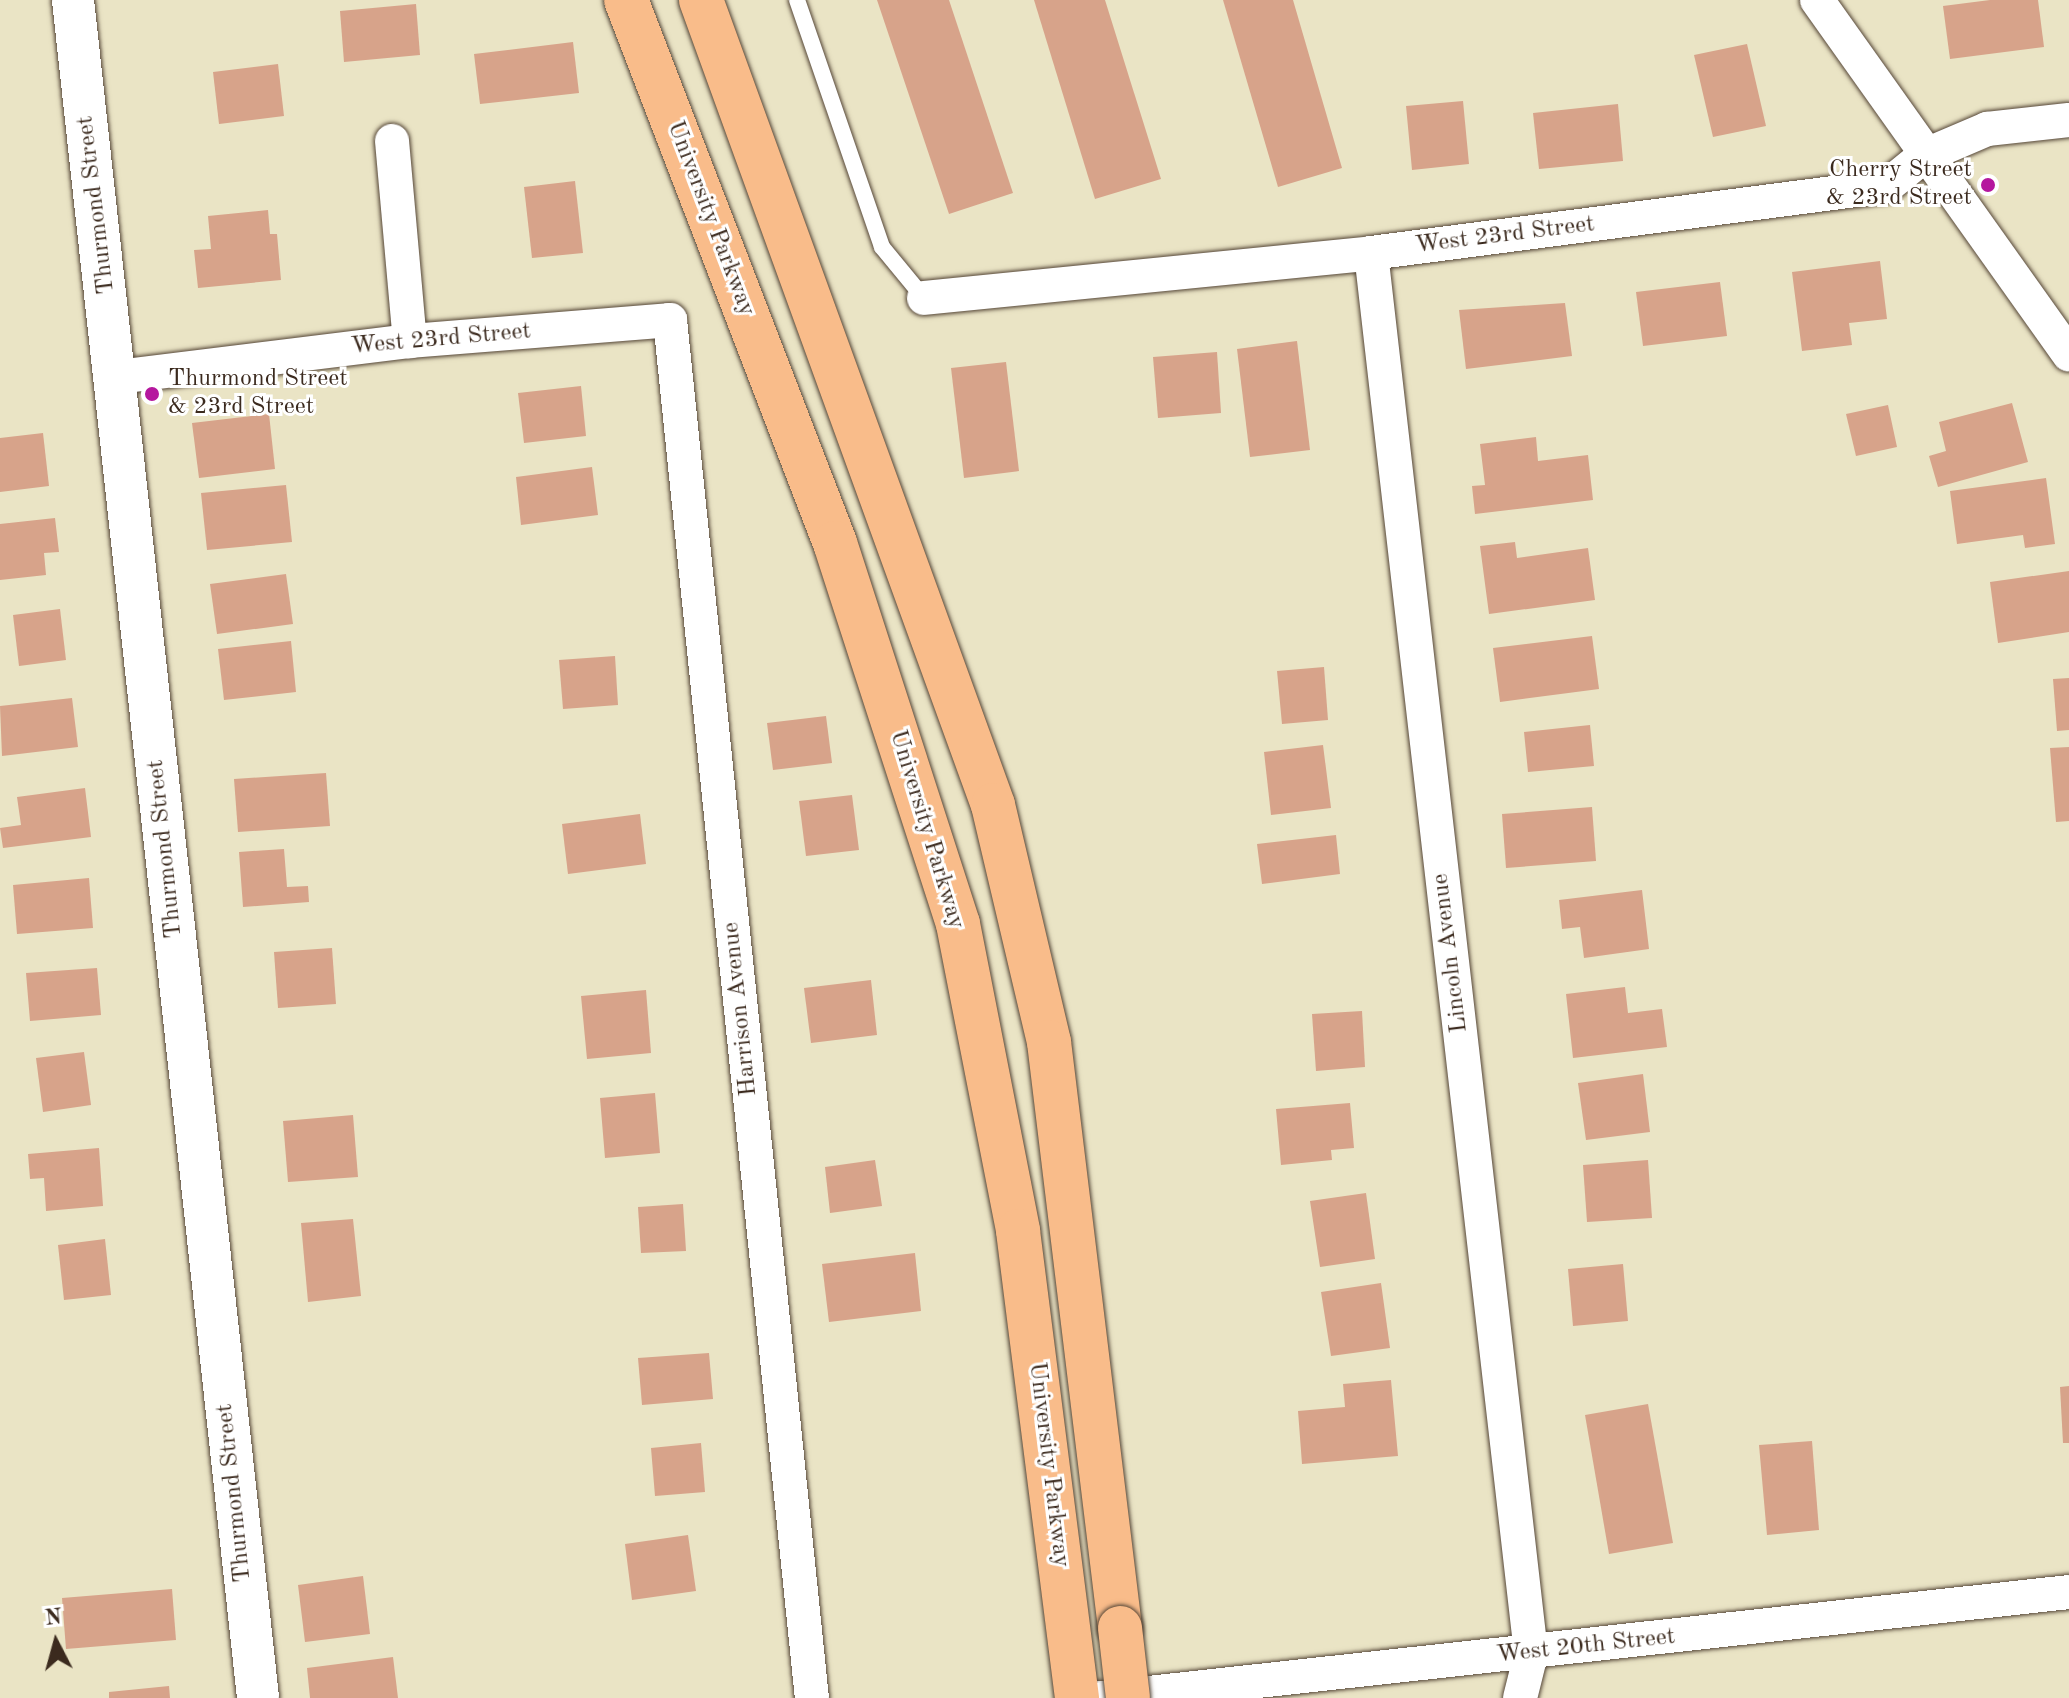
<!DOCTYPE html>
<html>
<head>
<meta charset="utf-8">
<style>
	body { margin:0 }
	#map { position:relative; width:2069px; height:1698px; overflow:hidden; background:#eae4c5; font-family:"Old Standard TT",serif }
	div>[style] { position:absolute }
	.building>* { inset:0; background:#d7a38a }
	.roads { filter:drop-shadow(0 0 2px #554637) drop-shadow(0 0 2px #554637) }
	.service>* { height:16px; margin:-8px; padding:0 8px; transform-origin:8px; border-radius:8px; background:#fff }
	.minor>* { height:34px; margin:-17px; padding:0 17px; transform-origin:17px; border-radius:17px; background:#fff }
	.tertiary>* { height:42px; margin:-21px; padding:0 21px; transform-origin:21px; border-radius:21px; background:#fff }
	.primary>* { height:44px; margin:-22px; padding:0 22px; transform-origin:22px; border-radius:22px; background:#f9bc8a }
	.bridges { filter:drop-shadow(0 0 2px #554637) drop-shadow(0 0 2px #554637) }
	.primary-bridge>* { height:44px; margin:-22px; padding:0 22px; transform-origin:22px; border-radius:22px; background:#f9bc8a }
	.dots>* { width:22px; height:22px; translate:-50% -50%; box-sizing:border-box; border:4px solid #fff; border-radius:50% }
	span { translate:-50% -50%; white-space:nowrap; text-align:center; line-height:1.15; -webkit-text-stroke:6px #fff; paint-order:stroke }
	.poi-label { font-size:24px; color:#3b2a1e }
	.right { translate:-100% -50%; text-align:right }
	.left { translate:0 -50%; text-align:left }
	.street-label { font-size:24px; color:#3b2a1e }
	.north { position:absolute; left:16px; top:1602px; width:80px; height:80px; -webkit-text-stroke:6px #fff; paint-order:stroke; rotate:354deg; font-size:22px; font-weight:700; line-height:32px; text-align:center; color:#3b2a1e }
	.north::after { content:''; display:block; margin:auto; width:28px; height:36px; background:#3b2a1e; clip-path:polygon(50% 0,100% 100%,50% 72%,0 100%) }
</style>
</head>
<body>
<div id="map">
	<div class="building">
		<div style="clip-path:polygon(877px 0,949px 0,1013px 193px,949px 214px)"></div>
		<div style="clip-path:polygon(1034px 0,1105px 0,1161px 179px,1095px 199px)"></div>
		<div style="clip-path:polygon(1223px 0,1293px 0,1342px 168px,1278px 187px)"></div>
		<div style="clip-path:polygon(1990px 0,2038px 0,2044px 47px,1950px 59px,1943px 6px)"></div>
		<div style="clip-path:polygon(416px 4px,420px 55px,344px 62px,340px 11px)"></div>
		<div style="clip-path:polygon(573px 42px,579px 93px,480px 104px,474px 54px)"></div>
		<div style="clip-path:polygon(1747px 44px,1766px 126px,1713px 137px,1694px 55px)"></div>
		<div style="clip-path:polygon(278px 64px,284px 116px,219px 124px,213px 72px)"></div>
		<div style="clip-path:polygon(1463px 101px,1469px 164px,1412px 170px,1406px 106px)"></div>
		<div style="clip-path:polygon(1618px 104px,1623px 161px,1539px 169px,1533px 113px)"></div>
		<div style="clip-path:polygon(575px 181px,583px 253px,532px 258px,524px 187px)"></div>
		<div style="clip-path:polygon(268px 210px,270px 234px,277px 234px,281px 280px,198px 288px,194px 250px,211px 249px,208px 216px)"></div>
		<div style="clip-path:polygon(1880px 261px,1887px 319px,1849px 323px,1852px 345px,1802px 351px,1792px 272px)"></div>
		<div style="clip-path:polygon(1720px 282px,1727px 336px,1643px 346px,1636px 292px)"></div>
		<div style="clip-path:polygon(1565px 303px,1572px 356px,1466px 369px,1459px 310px)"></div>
		<div style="clip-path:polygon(1297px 341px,1310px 450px,1250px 457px,1237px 349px)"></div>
		<div style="clip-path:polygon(1217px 352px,1221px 413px,1158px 418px,1153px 357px)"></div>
		<div style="clip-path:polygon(1006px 362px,1019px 471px,964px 478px,951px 368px)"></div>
		<div style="clip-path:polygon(581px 386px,586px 436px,524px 443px,518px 393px)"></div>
		<div style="clip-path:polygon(2012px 403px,2028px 462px,1938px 487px,1929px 456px,1946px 451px,1939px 422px)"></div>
		<div style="clip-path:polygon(1888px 405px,1897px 447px,1856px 456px,1846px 414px)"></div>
		<div style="clip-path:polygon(269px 414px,275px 469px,199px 478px,192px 423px)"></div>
		<div style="clip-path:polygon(43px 433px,49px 486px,0 492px,0 438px)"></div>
		<div style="clip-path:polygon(1536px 437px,1538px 461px,1588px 455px,1593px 500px,1475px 514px,1472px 486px,1485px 485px,1480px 444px)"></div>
		<div style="clip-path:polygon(592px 467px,598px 515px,521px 525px,516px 477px)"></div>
		<div style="clip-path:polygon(2046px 478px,2055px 544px,2025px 548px,2023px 535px,1957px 544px,1950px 491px)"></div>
		<div style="clip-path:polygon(286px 485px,292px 542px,207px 550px,201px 493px)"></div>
		<div style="clip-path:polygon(55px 518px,59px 552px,44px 553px,46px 575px,0 580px,0 524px)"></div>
		<div style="clip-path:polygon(1515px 542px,1517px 558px,1588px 548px,1595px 600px,1489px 614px,1480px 546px)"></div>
		<div style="clip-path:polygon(2069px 571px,2069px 632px,1998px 643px,1990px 582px)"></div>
		<div style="clip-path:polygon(286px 574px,293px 624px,217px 634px,210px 584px)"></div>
		<div style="clip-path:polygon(60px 609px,66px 660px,19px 666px,13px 615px)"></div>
		<div style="clip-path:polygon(1592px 636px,1599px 689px,1500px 702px,1493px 648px)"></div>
		<div style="clip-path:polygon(291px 641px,296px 692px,224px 700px,218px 649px)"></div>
		<div style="clip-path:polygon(615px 656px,618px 705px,563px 709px,559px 660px)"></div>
		<div style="clip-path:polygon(1324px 667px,1328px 720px,1282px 724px,1277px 671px)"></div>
		<div style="clip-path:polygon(2069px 678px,2069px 730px,2057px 731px,2053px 679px)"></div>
		<div style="clip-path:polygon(72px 698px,78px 747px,2px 756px,0 706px)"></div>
		<div style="clip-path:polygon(826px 716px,832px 763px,773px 770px,767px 723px)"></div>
		<div style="clip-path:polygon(1590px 725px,1594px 766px,1528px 772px,1524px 732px)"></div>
		<div style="clip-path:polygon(1323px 745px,1331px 808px,1271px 815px,1264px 752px)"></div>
		<div style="clip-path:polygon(2069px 747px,2069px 821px,2056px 822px,2050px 748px)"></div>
		<div style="clip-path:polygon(326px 773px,330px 826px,238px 832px,234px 779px)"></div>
		<div style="clip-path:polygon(85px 788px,91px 837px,3px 848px,0 828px,21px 825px,17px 797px)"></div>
		<div style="clip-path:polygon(852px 795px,859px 850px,806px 856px,799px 801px)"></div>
		<div style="clip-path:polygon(1592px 807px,1596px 861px,1506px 868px,1502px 814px)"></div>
		<div style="clip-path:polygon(640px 814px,646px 864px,568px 874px,562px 824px)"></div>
		<div style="clip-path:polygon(1336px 835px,1340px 874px,1262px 884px,1257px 844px)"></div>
		<div style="clip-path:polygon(284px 849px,287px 887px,308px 886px,309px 902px,243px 907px,239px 852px)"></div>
		<div style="clip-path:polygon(89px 878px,93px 928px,17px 934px,13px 885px)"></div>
		<div style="clip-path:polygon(1642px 890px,1649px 949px,1584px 958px,1580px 927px,1562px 929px,1559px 900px)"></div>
		<div style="clip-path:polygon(332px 948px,336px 1004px,278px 1008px,274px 952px)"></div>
		<div style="clip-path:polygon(97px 968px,101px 1015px,30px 1021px,26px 973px)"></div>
		<div style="clip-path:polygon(871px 980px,877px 1035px,811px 1043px,804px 988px)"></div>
		<div style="clip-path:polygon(1625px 987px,1628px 1013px,1662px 1009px,1667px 1047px,1573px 1058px,1566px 994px)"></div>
		<div style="clip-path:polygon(646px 990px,651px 1053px,587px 1059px,581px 996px)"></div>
		<div style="clip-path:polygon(1362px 1011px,1365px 1067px,1316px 1071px,1312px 1014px)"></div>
		<div style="clip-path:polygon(84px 1052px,91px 1105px,43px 1112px,36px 1058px)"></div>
		<div style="clip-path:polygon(1643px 1074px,1650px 1132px,1586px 1140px,1578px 1083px)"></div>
		<div style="clip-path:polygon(655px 1093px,660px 1153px,605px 1158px,600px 1098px)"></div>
		<div style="clip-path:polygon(1350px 1103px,1354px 1148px,1331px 1150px,1332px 1160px,1281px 1165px,1276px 1109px)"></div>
		<div style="clip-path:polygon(353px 1115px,358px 1177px,288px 1182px,283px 1121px)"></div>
		<div style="clip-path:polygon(99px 1148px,103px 1206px,46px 1211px,44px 1178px,30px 1179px,28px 1154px)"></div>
		<div style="clip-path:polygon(875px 1160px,882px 1206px,830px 1213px,825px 1167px)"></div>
		<div style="clip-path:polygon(1648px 1160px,1652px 1218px,1587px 1222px,1583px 1165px)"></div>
		<div style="clip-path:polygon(1366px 1193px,1375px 1259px,1320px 1267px,1310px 1201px)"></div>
		<div style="clip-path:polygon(683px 1204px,686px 1251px,641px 1253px,638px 1207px)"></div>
		<div style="clip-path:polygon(353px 1219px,361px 1296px,308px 1302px,301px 1223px)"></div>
		<div style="clip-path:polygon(105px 1239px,111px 1295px,64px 1300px,58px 1245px)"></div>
		<div style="clip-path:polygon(915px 1253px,921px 1311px,829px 1322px,822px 1264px)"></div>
		<div style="clip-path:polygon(1623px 1264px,1628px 1321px,1573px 1326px,1568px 1269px)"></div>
		<div style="clip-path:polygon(1381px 1283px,1390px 1348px,1331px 1356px,1321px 1292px)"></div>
		<div style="clip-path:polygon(709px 1353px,713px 1399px,642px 1405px,638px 1358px)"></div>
		<div style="clip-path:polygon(1391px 1380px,1398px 1456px,1302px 1464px,1298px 1411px,1345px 1407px,1343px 1384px)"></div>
		<div style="clip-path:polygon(2069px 1386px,2069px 1443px,2063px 1443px,2060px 1387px)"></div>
		<div style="clip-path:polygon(1648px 1404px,1673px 1543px,1609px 1554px,1585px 1415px)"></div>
		<div style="clip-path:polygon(1812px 1441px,1819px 1530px,1767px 1535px,1759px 1445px)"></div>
		<div style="clip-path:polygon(701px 1443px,705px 1492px,655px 1496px,651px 1448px)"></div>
		<div style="clip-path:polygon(688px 1535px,696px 1591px,632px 1600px,625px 1544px)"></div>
		<div style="clip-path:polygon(363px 1576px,370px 1634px,305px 1642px,298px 1585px)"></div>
		<div style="clip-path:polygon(172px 1589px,176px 1640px,66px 1649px,62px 1598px)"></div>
		<div style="clip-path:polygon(393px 1657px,398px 1698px,310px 1698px,307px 1668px)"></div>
		<div style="clip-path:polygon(169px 1686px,170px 1698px,109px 1698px,109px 1692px)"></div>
	</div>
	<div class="roads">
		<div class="service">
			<div style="left:797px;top:0;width:261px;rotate:71deg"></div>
			<div style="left:882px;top:247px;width:66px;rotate:50.5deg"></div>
		</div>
		<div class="minor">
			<div style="left:1817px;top:0;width:435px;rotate:54.6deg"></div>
			<div style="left:392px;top:141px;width:201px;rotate:84.9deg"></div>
			<div style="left:1371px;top:253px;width:1410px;rotate:83.48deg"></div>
			<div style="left:1531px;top:1654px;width:45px;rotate:104deg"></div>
			<div style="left:924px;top:298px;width:449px;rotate:-5.7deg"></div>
			<div style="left:1371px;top:253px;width:520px;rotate:-7.4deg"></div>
			<div style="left:1887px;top:186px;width:48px;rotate:-39deg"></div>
			<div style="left:1924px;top:156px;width:69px;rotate:-23.2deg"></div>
			<div style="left:1987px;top:129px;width:82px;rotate:-6.3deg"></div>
			<div style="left:117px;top:377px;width:295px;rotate:-7deg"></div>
			<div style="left:410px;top:341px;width:261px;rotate:-4.6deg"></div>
			<div style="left:670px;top:320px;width:1385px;rotate:84.12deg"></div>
			<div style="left:1103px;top:1698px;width:972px;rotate:-6.26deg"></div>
		</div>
		<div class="tertiary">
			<div style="left:73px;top:0;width:1708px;rotate:83.78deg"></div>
		</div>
		<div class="primary">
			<div style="left:626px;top:0;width:582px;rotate:68.95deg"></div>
			<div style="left:835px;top:543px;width:400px;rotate:72.1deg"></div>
			<div style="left:958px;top:924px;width:313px;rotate:78.9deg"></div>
			<div style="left:1018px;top:1231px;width:471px;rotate:82.8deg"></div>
			<div style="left:701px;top:0;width:856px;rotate:70.06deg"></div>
			<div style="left:993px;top:805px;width:244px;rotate:76.7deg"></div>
			<div style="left:1049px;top:1042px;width:590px;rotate:83.09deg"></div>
		</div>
	</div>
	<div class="bridges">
		<div class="primary-bridge">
			<div style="left:1120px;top:1628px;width:70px;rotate:83.5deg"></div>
		</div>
	</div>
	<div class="dots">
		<div style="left:1988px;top:185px;background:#b5179e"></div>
		<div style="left:152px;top:394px;background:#b5179e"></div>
	</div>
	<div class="poi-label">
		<span class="right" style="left:1972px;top:185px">Cherry Street<br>&amp; 23rd Street</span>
		<span class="left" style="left:168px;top:394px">Thurmond Street<br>&amp; 23rd Street</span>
	</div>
	<div class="street-label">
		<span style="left:97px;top:205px;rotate:-97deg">Thurmond Street</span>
		<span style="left:710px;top:219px;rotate:69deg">University Parkway</span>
		<span style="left:1505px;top:236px;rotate:-7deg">West 23rd Street</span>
		<span style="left:441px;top:340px;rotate:-5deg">West 23rd Street</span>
		<span style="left:926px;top:830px;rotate:73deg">University Parkway</span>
		<span style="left:166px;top:849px;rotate:-96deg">Thurmond Street</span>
		<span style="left:1451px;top:953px;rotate:-97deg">Lincoln Avenue</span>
		<span style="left:741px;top:1009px;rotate:-96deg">Harrison Avenue</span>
		<span style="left:1048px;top:1465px;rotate:83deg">University Parkway</span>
		<span style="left:235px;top:1493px;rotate:-96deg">Thurmond Street</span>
		<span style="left:1586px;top:1647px;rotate:-6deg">West 20th Street</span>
	</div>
	<div class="north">N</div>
</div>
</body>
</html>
